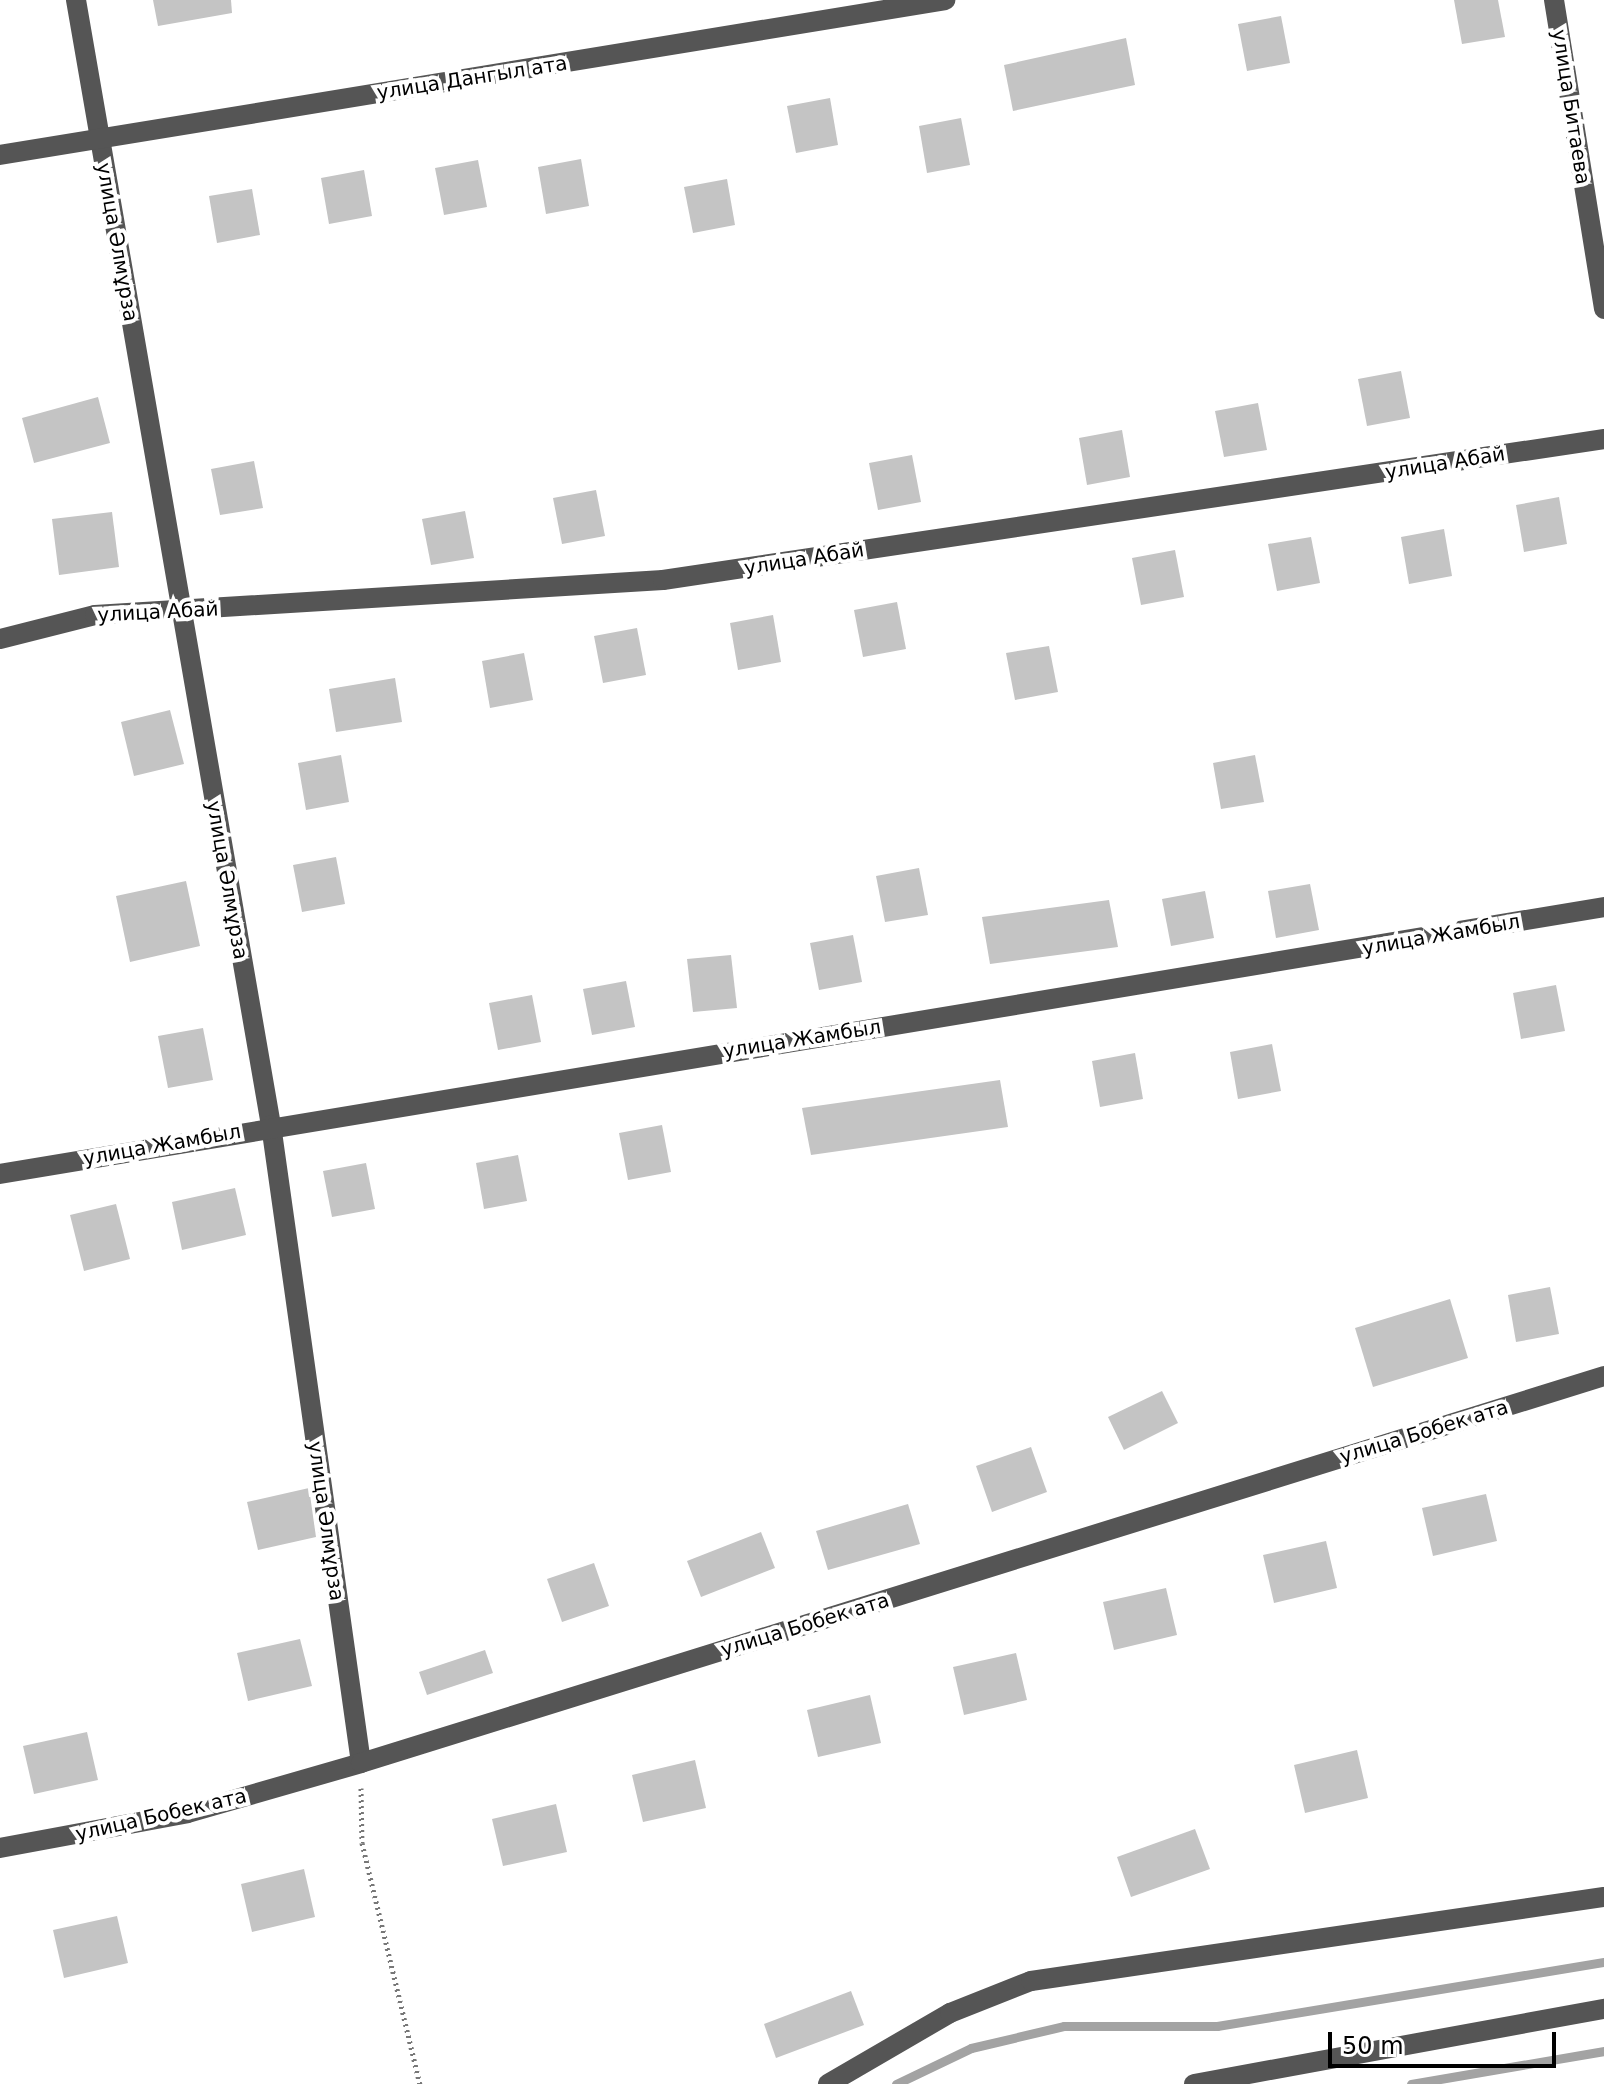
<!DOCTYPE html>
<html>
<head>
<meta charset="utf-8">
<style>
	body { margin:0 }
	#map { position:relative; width:1604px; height:2084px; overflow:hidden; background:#fff; font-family:"DejaVu Sans",sans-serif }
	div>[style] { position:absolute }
	.stream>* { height:9px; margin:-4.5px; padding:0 4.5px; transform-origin:4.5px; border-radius:4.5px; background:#a3a3a3 }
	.building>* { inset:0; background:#c4c4c4 }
	.path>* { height:5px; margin-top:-2.5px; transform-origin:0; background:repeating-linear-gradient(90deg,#777 0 2px,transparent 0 6px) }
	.minor>* { height:20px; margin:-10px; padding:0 10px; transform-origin:10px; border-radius:10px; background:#555 }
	span { translate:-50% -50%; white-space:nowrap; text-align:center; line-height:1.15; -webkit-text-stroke:8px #fff; paint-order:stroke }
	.street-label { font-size:20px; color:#000 }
	.scale { position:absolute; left:1328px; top:2032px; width:228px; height:36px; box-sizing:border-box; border:4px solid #000; border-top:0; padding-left:10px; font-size:24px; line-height:28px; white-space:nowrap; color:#000; -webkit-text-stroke:6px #fff; paint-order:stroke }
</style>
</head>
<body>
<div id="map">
	<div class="stream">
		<div style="left:896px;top:2084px;width:83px;rotate:-25.6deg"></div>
		<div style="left:971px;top:2048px;width:96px;rotate:-13.3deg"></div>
		<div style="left:1064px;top:2026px;width:153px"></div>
		<div style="left:1217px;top:2026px;width:392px;rotate:-9.4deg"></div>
		<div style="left:1411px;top:2084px;width:196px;rotate:-9.7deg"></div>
	</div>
	<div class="building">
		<div style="clip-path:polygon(153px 0,231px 0,232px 13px,158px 26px)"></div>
		<div style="clip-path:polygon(1454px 0,1498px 0,1505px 37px,1462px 44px)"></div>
		<div style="clip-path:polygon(1281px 16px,1290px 63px,1247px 71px,1238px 24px)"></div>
		<div style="clip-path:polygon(1126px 38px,1135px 85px,1013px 111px,1004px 65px)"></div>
		<div style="clip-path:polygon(830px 98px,838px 145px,796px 153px,787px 106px)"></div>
		<div style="clip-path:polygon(961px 118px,970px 165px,927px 173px,919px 126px)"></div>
		<div style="clip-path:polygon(581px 159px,589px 206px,546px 214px,538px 167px)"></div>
		<div style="clip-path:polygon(478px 160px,487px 207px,444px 215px,435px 168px)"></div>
		<div style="clip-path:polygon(364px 170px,372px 216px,329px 224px,321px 178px)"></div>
		<div style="clip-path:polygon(727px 179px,735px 225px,693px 233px,684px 187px)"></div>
		<div style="clip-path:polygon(252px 189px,260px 235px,217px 243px,209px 196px)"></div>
		<div style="clip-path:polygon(1401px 371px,1410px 418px,1367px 426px,1358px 379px)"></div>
		<div style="clip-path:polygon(98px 397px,110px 443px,34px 463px,22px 418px)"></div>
		<div style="clip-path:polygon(1258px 403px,1267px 450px,1224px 457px,1215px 411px)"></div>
		<div style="clip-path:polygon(1122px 430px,1130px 477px,1087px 485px,1079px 438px)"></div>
		<div style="clip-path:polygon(912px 455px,921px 502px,878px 510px,869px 463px)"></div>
		<div style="clip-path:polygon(254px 461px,263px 508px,220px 515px,211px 469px)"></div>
		<div style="clip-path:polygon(596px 490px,605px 536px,562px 544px,553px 498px)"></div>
		<div style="clip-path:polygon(1559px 497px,1567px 544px,1524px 552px,1516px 505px)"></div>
		<div style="clip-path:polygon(465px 511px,474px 558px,431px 565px,422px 519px)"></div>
		<div style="clip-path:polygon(112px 512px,119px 567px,59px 575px,52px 519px)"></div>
		<div style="clip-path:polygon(1444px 529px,1452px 576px,1409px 584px,1401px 537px)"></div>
		<div style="clip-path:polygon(1311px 537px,1320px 583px,1277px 591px,1268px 544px)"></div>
		<div style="clip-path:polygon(1175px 550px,1184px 597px,1141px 605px,1132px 558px)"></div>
		<div style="clip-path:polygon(897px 602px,906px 649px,863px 657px,854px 610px)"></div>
		<div style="clip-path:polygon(773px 615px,781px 662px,738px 670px,730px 623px)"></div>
		<div style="clip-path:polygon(637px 628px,646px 675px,603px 683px,594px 636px)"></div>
		<div style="clip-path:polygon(1049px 646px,1058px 692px,1015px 700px,1006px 653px)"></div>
		<div style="clip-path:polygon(524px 653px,533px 700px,490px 708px,482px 661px)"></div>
		<div style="clip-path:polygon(395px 678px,402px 722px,336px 732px,329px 689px)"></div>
		<div style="clip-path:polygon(170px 710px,184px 764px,134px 776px,121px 722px)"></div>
		<div style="clip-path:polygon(341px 755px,349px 802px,306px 810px,298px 763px)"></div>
		<div style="clip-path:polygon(1255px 755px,1264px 802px,1221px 809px,1213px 763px)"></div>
		<div style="clip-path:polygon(336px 857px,345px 904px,302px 912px,293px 865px)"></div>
		<div style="clip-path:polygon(919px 868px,928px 915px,885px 922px,876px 876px)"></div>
		<div style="clip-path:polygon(186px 881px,200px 946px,130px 962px,116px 896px)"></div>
		<div style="clip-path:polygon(1310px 884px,1319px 930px,1276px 938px,1268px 891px)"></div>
		<div style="clip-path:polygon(1205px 891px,1214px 938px,1171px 946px,1162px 899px)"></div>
		<div style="clip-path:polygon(1109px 900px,1118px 947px,990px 964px,982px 917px)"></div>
		<div style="clip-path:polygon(853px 935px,862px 982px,819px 990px,810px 943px)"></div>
		<div style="clip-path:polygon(731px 955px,737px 1008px,693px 1012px,687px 959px)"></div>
		<div style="clip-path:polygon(626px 981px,635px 1027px,592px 1035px,583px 989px)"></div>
		<div style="clip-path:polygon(1556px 985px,1565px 1031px,1521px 1039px,1513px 993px)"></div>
		<div style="clip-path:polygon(532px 995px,541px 1042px,498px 1050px,489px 1003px)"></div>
		<div style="clip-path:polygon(203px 1028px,213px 1080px,168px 1088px,158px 1036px)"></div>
		<div style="clip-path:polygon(1272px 1044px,1281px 1091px,1238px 1099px,1230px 1052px)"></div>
		<div style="clip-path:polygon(1135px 1053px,1143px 1099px,1100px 1107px,1092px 1061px)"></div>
		<div style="clip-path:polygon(1000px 1080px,1008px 1127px,811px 1155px,802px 1108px)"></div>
		<div style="clip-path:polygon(662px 1125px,671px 1172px,628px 1180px,619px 1133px)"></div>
		<div style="clip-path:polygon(518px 1155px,527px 1201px,484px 1209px,476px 1163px)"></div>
		<div style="clip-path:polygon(366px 1163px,375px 1209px,332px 1217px,323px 1171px)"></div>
		<div style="clip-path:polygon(235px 1188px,246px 1235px,182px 1250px,172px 1202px)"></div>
		<div style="clip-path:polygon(116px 1204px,130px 1259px,84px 1271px,70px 1215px)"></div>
		<div style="clip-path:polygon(1550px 1287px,1559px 1334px,1516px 1342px,1508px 1295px)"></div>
		<div style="clip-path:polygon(1450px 1299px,1468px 1358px,1373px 1387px,1355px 1328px)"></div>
		<div style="clip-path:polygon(1162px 1391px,1178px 1423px,1124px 1450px,1108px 1417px)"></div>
		<div style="clip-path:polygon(1031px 1447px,1047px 1492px,992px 1512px,976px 1466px)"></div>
		<div style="clip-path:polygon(309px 1488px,316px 1537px,258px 1550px,247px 1502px)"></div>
		<div style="clip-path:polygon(1486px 1494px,1497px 1541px,1433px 1556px,1422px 1508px)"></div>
		<div style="clip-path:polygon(908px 1504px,920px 1544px,828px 1570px,816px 1531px)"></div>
		<div style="clip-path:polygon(761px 1532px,775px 1568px,701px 1597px,687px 1561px)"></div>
		<div style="clip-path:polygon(1326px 1541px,1337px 1588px,1274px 1603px,1263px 1555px)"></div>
		<div style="clip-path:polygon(594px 1563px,609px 1606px,562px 1622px,547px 1579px)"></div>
		<div style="clip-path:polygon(1166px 1588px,1177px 1635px,1114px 1650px,1103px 1602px)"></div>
		<div style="clip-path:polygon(300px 1639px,312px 1686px,248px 1701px,237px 1653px)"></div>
		<div style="clip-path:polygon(485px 1650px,493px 1673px,427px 1695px,419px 1672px)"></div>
		<div style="clip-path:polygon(1016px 1653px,1027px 1700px,964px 1715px,953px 1667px)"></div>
		<div style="clip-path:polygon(870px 1695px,881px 1743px,818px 1757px,807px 1710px)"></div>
		<div style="clip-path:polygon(87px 1732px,98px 1780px,34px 1794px,23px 1746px)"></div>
		<div style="clip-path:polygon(1357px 1750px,1368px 1798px,1305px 1813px,1294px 1765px)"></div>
		<div style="clip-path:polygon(695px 1760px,706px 1808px,643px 1822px,632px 1775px)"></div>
		<div style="clip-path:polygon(556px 1804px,567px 1852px,503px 1866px,492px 1819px)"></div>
		<div style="clip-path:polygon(1195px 1829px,1210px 1869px,1131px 1897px,1117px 1857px)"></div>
		<div style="clip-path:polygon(304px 1869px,315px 1917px,252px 1932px,241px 1884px)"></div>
		<div style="clip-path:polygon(117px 1916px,128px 1963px,64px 1978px,53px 1930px)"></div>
		<div style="clip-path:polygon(851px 1991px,864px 2025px,776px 2058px,764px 2024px)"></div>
	</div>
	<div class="path">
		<div style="left:361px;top:1788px;width:55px;rotate:89deg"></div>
		<div style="left:362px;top:1843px;width:248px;rotate:76.5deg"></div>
	</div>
	<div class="minor">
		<div style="left:76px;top:0;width:1142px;rotate:80.17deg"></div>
		<div style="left:271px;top:1125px;width:644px;rotate:81.97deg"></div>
		<div style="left:1554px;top:0;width:313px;rotate:80.8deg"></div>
		<div style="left:0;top:155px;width:958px;rotate:-9.31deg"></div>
		<div style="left:0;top:639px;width:98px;rotate:-14.2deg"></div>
		<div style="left:95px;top:615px;width:569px;rotate:-3.53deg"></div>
		<div style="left:663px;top:580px;width:952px;rotate:-8.52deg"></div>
		<div style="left:0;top:1174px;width:1626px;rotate:-9.45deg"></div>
		<div style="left:0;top:1848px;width:191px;rotate:-10.5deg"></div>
		<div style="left:188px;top:1813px;width:180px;rotate:-16.1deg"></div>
		<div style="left:361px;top:1763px;width:1302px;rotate:-17.29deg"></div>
		<div style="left:828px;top:2084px;width:141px;rotate:-30.2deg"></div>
		<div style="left:950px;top:2013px;width:87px;rotate:-21.6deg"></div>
		<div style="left:1031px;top:1981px;width:579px;rotate:-8.34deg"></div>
		<div style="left:1194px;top:2084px;width:417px;rotate:-10.4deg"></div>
	</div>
	<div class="street-label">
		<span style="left:472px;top:78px;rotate:-9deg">улица Дангыл ата</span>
		<span style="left:1571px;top:107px;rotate:81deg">улица Битаева</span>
		<span style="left:117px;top:242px;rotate:80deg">улица Әлмұрза</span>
		<span style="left:1445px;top:463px;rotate:-9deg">улица Абай</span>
		<span style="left:804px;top:559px;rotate:-9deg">улица Абай</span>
		<span style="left:158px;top:612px;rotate:-3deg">улица Абай</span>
		<span style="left:227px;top:880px;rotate:80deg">улица Әлмұрза</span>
		<span style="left:1441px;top:935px;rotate:-10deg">улица Жамбыл</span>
		<span style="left:802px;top:1039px;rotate:-9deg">улица Жамбыл</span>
		<span style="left:162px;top:1145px;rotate:-10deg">улица Жамбыл</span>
		<span style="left:1424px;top:1432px;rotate:-17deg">улица Бобек ата</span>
		<span style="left:326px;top:1521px;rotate:82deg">улица Әлмұрза</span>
		<span style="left:805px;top:1625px;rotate:-17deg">улица Бобек ата</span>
		<span style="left:161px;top:1815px;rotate:-13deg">улица Бобек ата</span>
	</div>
	<div class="scale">50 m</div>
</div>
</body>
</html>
